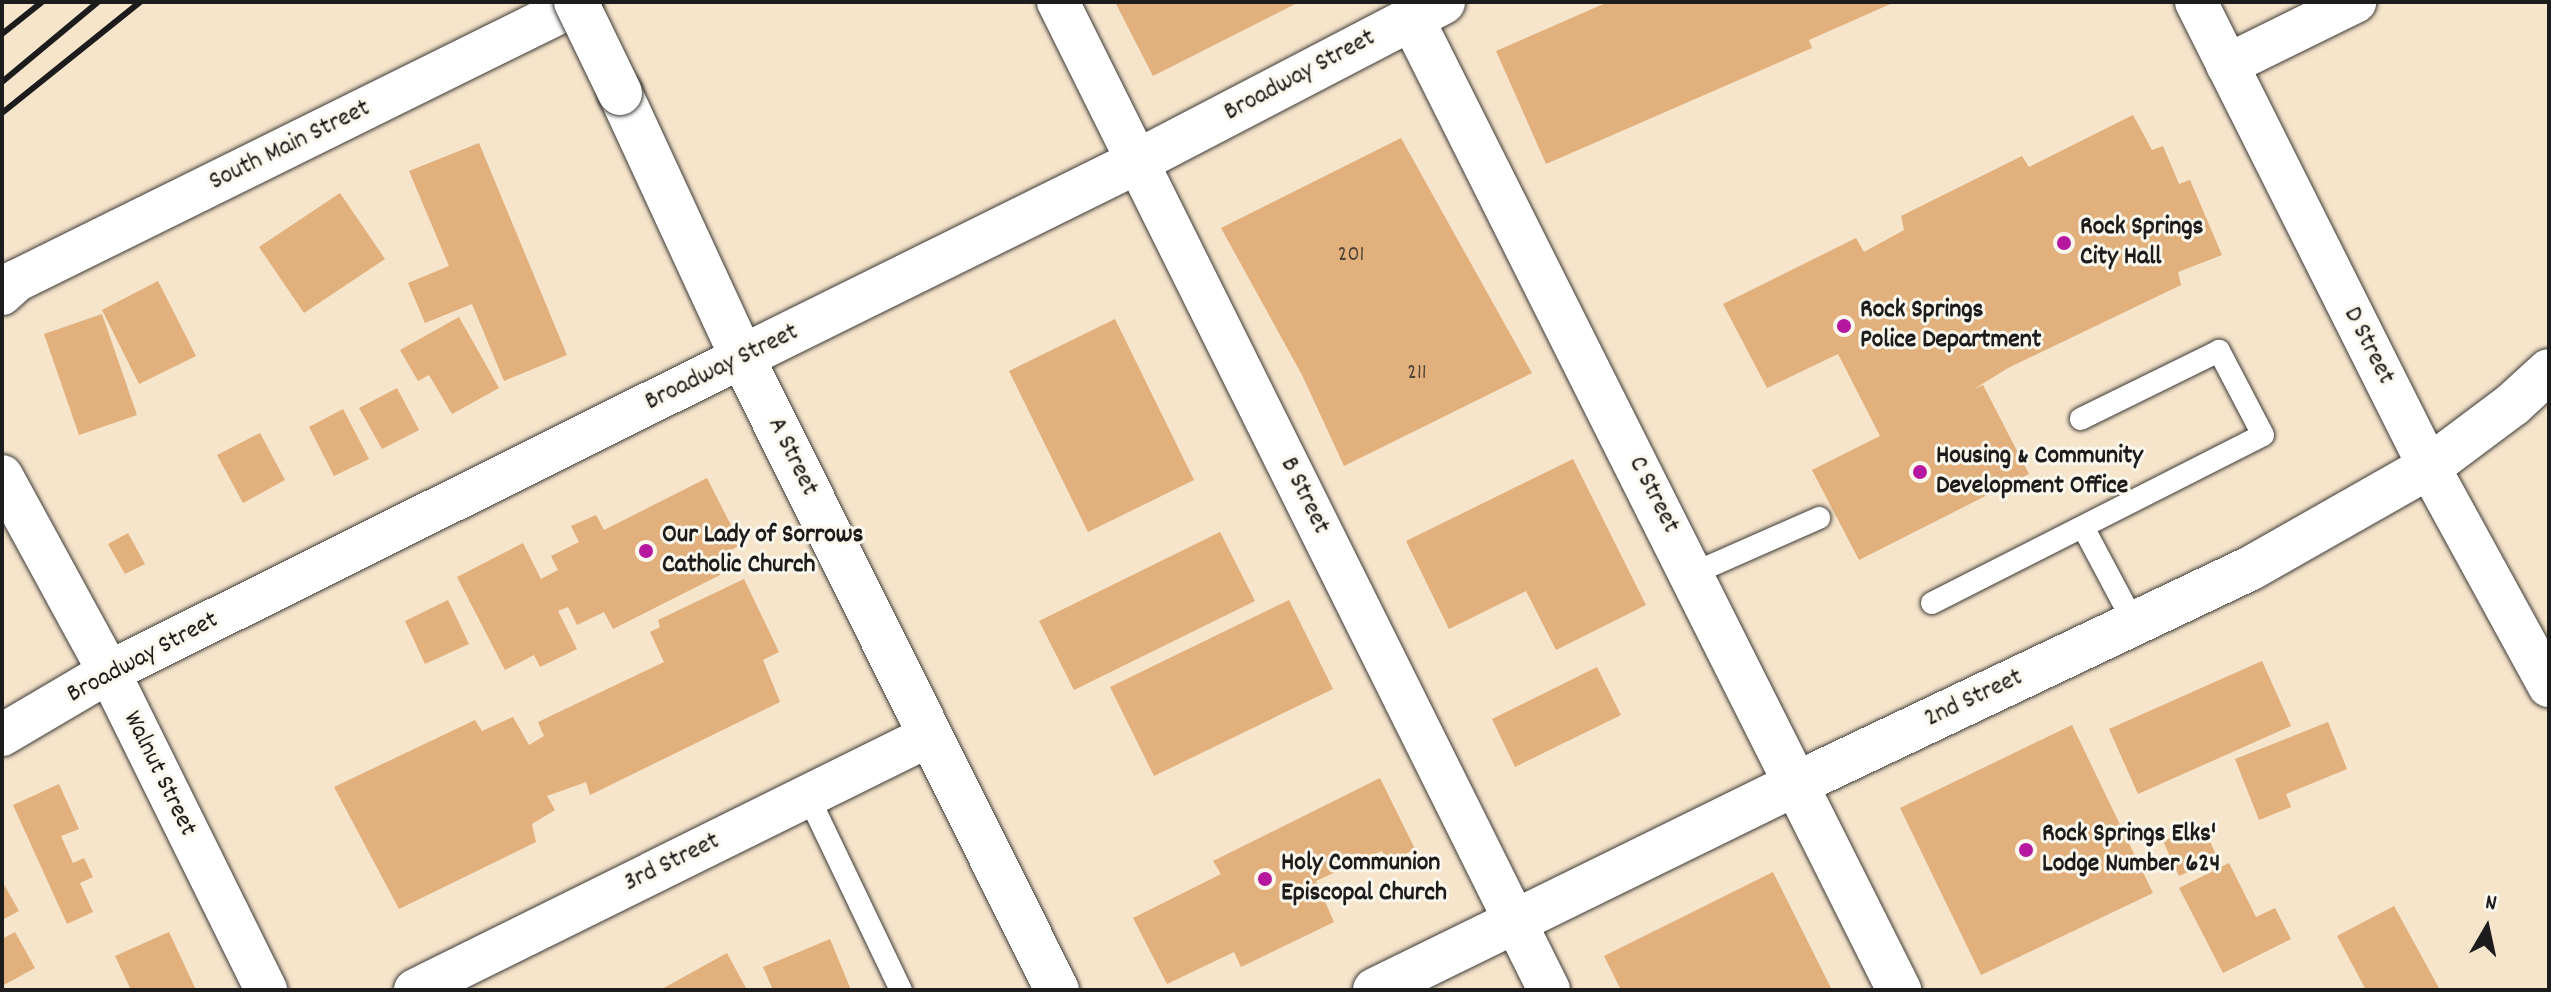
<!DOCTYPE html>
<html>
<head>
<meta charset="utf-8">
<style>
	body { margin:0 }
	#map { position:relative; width:2551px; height:992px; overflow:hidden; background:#f6e4cb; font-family:Dekko,sans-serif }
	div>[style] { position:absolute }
	.building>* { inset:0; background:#e1b07c }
	.roads { filter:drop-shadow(0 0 2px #3d3a36) drop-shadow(0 0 2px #3d3a36) }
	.lane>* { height:22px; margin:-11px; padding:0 11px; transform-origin:11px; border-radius:11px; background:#fff }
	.street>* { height:42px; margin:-21px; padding:0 21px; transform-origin:21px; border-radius:21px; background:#fff }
	.secondary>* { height:44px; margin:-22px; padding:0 22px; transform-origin:22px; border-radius:22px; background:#fff }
	.rail>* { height:6px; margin:-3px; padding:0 3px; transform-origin:3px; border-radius:3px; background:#1c1c1c }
	.bridges { filter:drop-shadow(0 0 2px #3d3a36) drop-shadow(0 0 2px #3d3a36) }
	.secondary-bridge>* { height:44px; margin:-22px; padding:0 22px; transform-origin:22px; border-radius:22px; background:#fff }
	.dots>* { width:22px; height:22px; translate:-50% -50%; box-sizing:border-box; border:4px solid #fbf7ec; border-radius:50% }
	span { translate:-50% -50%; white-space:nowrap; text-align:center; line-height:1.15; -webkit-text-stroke:6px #fbf7ec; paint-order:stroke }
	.number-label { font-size:22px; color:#4d4134 }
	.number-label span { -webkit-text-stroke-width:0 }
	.street-label { font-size:26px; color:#1c1c1c }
	.poi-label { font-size:26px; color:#1c1c1c; font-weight:700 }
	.left { translate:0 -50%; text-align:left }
	.frame { position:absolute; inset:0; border:4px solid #1c1c1c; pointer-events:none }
	.north { position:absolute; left:2447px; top:888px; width:80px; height:80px; -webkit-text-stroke:6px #fbf7ec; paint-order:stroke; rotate:9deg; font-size:22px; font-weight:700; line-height:32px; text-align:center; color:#1c1c1c }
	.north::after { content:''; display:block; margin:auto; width:28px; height:36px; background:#1c1c1c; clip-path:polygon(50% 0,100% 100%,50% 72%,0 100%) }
</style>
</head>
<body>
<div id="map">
	<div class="building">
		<div style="clip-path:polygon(1115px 2px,1299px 2px,1153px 76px)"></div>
		<div style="clip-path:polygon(1608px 2px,1895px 2px,1809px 40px,1812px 48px,1546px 164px,1496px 51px)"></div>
		<div style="clip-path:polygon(2133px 115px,2152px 150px,2163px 146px,2179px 184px,2190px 180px,2222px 255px,2178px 272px,2181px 285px,2008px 368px,1974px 389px,1983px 385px,2029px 474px,1859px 560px,1812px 470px,1880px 436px,1838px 354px,1767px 388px,1723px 304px,1856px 238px,1864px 252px,1904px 230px,1901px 216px,2022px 156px,2029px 167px)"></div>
		<div style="clip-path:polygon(1401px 138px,1532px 373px,1344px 466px,1302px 375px,1221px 228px)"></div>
		<div style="clip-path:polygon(479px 143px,567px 355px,504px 381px,472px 304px,425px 323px,408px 283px,449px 266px,409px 171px)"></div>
		<div style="clip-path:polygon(340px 193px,385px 259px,304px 313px,259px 247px)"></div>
		<div style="clip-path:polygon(158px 281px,196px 356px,139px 384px,102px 310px)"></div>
		<div style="clip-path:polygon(102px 314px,137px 415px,79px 435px,44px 334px)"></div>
		<div style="clip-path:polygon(459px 317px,499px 388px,452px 414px,429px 375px,418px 381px,400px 350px)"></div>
		<div style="clip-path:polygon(1115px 319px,1194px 480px,1088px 532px,1009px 371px)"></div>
		<div style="clip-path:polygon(397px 388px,419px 430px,382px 449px,359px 408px)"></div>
		<div style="clip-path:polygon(343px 409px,369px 459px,334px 476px,309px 427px)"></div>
		<div style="clip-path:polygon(260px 433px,285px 480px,243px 503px,217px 455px)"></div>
		<div style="clip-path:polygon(1573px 459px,1646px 605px,1556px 650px,1526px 591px,1449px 629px,1406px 541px)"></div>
		<div style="clip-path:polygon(707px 478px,741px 545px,712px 559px,720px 575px,613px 629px,604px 612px,577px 625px,568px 607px,558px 611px,577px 649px,540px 667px,534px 655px,505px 670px,457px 577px,523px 543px,541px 579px,558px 570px,551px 556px,579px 542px,571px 526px,596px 515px,604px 530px)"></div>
		<div style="clip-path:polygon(1220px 532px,1255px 601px,1074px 690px,1039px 621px)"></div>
		<div style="clip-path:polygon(128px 533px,145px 564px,125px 574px,108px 544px)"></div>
		<div style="clip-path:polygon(744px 579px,779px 652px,763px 660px,780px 702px,590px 795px,586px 782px,547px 796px,555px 810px,532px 824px,536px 842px,399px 909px,334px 787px,475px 720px,482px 731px,513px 717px,529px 745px,544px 736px,538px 722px,664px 662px,650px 632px,660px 627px,658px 620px)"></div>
		<div style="clip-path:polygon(448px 600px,469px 644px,425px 664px,405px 621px)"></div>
		<div style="clip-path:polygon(1289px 600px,1333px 689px,1154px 776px,1110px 687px)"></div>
		<div style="clip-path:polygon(2262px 661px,2291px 726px,2138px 794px,2109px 729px)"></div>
		<div style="clip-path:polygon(1597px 667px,1621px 715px,1515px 767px,1492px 719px)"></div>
		<div style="clip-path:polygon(2328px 722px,2347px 769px,2286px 794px,2291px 807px,2259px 820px,2235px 759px)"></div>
		<div style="clip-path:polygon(2072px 725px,2153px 893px,1981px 975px,1900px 808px)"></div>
		<div style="clip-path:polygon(1380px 778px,1415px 849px,1388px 864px,1382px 851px,1316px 881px,1334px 922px,1241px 967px,1234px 952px,1167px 984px,1133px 918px,1221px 874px,1213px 861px)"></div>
		<div style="clip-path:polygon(59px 784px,79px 829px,61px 836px,73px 863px,84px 858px,93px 877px,80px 883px,93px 912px,67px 924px,13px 805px)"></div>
		<div style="clip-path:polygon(2202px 824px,2218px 859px,2179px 876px,2163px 841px)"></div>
		<div style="clip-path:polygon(2229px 863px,2256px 917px,2275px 908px,2291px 939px,2223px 973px,2179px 888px)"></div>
		<div style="clip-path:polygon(1773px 872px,1832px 990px,1621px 990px,1604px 956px)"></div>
		<div style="clip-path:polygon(2px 881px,19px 911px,2px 920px)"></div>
		<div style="clip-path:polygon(2394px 906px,2440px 990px,2366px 990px,2337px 936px)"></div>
		<div style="clip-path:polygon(15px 932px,35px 968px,2px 986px,2px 939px)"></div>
		<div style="clip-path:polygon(169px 932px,196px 990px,131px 990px,115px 956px)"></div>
		<div style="clip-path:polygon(830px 939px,851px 990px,773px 990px,763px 967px)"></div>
		<div style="clip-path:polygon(727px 953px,747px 990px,660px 990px)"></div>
	</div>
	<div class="roads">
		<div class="lane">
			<div style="left:2083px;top:527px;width:109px;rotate:62deg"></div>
			<div style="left:1692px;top:574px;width:139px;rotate:-23.8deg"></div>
			<div style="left:1932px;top:603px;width:371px;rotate:-26.9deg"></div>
			<div style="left:2263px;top:435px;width:95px;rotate:-117.6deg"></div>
			<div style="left:2219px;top:351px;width:154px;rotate:153.8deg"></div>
			<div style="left:808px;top:796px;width:215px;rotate:64.4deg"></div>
		</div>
		<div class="street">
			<div style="left:1058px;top:2px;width:1103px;rotate:63.57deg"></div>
			<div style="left:2196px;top:2px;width:520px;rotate:63.39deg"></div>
			<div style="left:2429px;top:467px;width:250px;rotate:61.3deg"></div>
			<div style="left:2227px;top:65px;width:143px;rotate:-26.2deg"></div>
			<div style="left:2px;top:294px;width:19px;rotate:-43deg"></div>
			<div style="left:16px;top:281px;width:630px;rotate:-26.28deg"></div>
			<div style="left:2px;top:476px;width:223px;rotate:61.4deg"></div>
			<div style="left:109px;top:672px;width:355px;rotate:63.7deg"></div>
			<div style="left:2px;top:735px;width:124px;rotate:-30.5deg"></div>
			<div style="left:109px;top:672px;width:707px;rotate:-26.46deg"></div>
			<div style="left:415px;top:990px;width:573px;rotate:-26.3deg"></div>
		</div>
		<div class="secondary">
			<div style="left:1411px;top:17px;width:1089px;rotate:63.36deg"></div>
			<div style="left:620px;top:93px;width:291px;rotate:65.2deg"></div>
			<div style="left:742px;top:357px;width:707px;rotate:63.54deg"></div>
			<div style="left:742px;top:357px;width:442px;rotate:-26.3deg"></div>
			<div style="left:1138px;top:161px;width:344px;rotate:-27.5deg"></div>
			<div style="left:1375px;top:990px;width:471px;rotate:-26.1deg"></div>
			<div style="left:1798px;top:783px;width:501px;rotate:-25.39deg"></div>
			<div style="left:2251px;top:568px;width:205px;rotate:-29.6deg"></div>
			<div style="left:2429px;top:467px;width:104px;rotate:-36.8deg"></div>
			<div style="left:2512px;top:405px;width:50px;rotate:-42.6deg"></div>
		</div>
	</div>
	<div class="rail">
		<div style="left:2px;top:34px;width:51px;rotate:-38.7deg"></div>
		<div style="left:2px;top:82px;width:125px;rotate:-39.8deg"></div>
		<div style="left:2px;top:113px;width:177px;rotate:-38.8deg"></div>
	</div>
	<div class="bridges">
		<div class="secondary-bridge">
			<div style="left:576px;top:2px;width:101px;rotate:64.2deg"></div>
		</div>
	</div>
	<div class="dots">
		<div style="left:2064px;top:243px;background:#b5179e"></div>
		<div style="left:1844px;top:326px;background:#b5179e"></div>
		<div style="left:1920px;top:472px;background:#b5179e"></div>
		<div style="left:646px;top:551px;background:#b5179e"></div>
		<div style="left:2026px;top:850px;background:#b5179e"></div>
		<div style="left:1265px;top:879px;background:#b5179e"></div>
	</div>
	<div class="number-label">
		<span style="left:1351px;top:256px">201</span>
		<span style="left:1417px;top:374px">211</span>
	</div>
	<div class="street-label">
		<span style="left:1300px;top:76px;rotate:-28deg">Broadway Street</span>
		<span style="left:290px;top:146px;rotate:-26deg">South Main Street</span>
		<span style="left:2368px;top:346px;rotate:63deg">D Street</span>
		<span style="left:722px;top:368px;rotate:-26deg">Broadway Street</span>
		<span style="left:792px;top:457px;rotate:64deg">A Street</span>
		<span style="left:1653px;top:495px;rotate:63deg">C Street</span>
		<span style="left:1304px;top:496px;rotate:64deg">B Street</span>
		<span style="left:143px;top:658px;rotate:-28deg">Broadway Street</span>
		<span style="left:1974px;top:699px;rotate:-25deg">2nd Street</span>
		<span style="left:159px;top:774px;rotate:64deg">Walnut Street</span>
		<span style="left:672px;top:863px;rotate:-26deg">3rd Street</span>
	</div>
	<div class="poi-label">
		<span class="left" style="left:2080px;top:243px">Rock Springs<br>City Hall</span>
		<span class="left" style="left:1860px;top:326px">Rock Springs<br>Police Department</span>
		<span class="left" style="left:1936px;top:472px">Housing &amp; Community<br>Development Office</span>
		<span class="left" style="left:662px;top:551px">Our Lady of Sorrows<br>Catholic Church</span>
		<span class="left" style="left:2042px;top:850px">Rock Springs Elks'<br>Lodge Number 624</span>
		<span class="left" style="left:1281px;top:879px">Holy Communion<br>Episcopal Church</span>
	</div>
	<div class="frame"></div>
	<div class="north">N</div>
</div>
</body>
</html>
